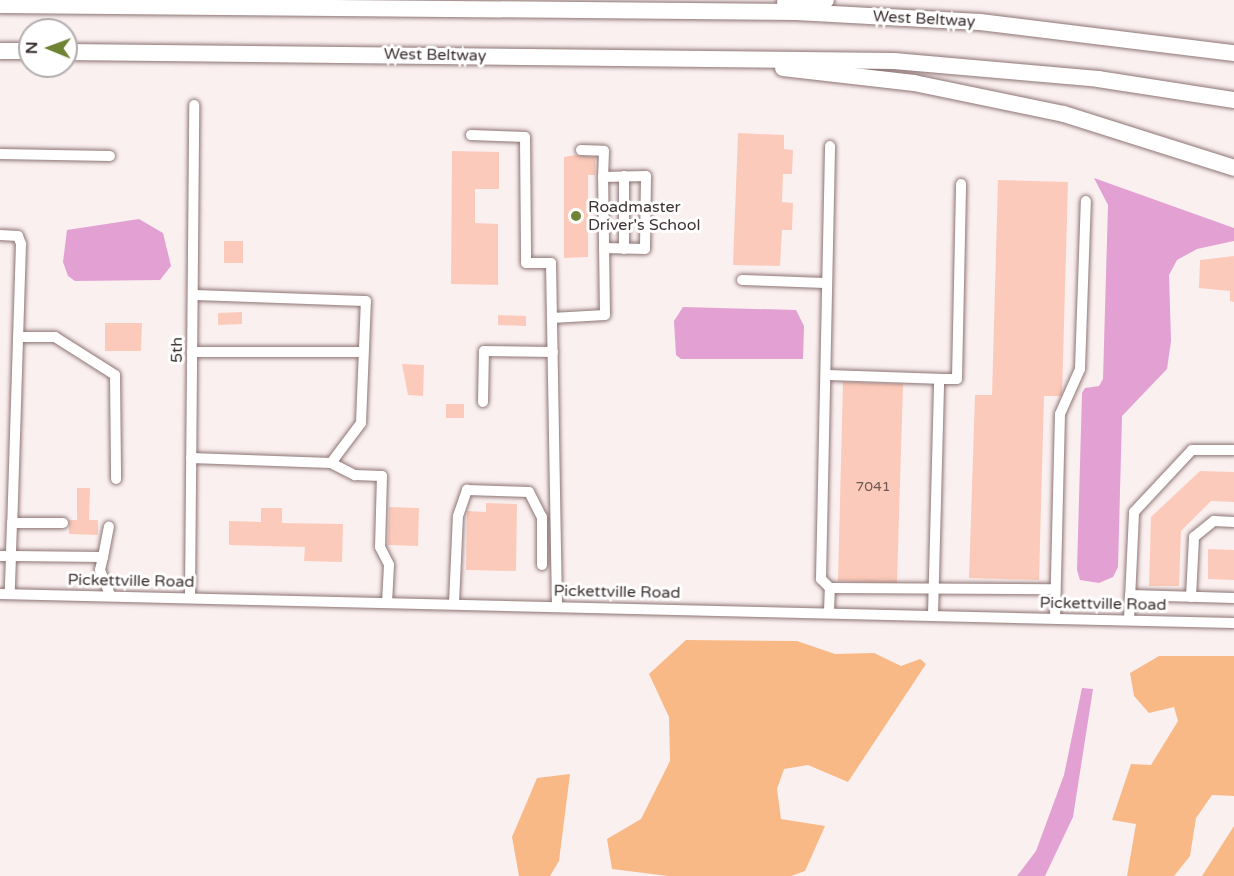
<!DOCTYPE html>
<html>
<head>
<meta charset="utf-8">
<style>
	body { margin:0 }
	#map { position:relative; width:1234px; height:876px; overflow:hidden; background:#fbf0f0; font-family:"Varela Round",sans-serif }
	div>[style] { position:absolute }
	.green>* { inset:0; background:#f8b987 }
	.water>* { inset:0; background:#e2a0d3 }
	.building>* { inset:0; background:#fccaba }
	.roads { filter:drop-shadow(0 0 2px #8d7474) drop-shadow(0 0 2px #8d7474) }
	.minor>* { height:10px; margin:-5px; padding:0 5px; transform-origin:5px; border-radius:5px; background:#fff }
	.highway>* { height:16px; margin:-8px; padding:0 8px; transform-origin:8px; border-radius:8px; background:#fff }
	.dots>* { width:16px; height:16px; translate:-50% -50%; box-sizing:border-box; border:3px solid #fff; border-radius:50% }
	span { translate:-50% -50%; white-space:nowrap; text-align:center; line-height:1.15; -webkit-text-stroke:6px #fff; paint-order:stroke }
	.number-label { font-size:14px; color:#6e5956 }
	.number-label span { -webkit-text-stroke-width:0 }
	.street-label { font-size:16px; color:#3e3334 }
	.poi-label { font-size:16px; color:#3e3334 }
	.left { translate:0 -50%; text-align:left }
	.north { position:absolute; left:18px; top:18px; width:60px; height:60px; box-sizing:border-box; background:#fff; border:2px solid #b2adae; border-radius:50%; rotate:271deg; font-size:16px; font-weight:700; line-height:24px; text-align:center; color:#3e3334 }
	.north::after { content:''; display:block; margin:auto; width:21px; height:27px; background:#6e8334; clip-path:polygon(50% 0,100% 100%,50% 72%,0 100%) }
</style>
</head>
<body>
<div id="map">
	<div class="green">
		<div style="clip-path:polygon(686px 640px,797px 641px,835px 654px,874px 653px,901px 666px,920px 659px,926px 664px,848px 782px,808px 765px,784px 769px,777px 789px,781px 819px,825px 826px,805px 871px,791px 876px,668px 876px,612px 869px,607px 839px,641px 819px,670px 761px,669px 717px,649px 674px)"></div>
		<div style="clip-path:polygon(1159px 656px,1234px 656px,1234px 796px,1212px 795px,1196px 818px,1190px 856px,1174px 876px,1127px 876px,1136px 824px,1112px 820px,1131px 764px,1151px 765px,1178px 721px,1174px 707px,1149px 713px,1134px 696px,1130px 673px)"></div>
		<div style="clip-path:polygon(570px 774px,559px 861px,550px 876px,519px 876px,512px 837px,537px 778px)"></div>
		<div style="clip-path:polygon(1234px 826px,1234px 876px,1202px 876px)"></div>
	</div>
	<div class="water">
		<div style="clip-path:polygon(1094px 178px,1234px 228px,1234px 241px,1197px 249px,1177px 260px,1169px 275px,1171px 341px,1167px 369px,1122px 416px,1118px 567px,1113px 577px,1099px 583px,1080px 580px,1077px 570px,1082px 393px,1085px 388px,1099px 386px,1103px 379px,1108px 205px)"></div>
		<div style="clip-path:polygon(139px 219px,163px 233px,171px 266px,160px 280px,75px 281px,68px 276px,63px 262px,67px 230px)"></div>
		<div style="clip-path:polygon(683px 307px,796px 310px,804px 326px,803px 359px,681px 359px,676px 355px,674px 321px)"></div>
		<div style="clip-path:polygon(1082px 688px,1093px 689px,1073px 817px,1045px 876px,1017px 876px,1036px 851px,1064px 775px)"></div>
	</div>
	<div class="building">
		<div style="clip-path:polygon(738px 133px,784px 135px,784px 149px,793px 150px,792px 174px,783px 174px,782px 202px,793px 203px,792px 230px,782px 230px,780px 266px,733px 265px)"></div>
		<div style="clip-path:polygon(452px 151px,499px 152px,499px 189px,475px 189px,475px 223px,498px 224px,498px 285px,451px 284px)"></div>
		<div style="clip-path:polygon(575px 155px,595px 157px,595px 175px,588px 175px,588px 257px,564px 258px,564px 157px)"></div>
		<div style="clip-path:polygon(998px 180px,1068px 182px,1062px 396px,1044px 396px,1039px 580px,969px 578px,975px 395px,992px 395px)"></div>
		<div style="clip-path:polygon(224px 241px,243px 241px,243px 263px,224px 263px)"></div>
		<div style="clip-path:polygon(1234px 256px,1234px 302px,1230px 301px,1230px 291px,1199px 288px,1200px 260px)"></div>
		<div style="clip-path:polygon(242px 312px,242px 324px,218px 325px,218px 313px)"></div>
		<div style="clip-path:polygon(498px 315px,526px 316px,526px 326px,498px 325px)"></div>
		<div style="clip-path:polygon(105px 323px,142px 323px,141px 351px,105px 351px)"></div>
		<div style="clip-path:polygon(402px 364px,424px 365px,423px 396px,408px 395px)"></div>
		<div style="clip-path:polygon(843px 382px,903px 384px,897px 583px,838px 581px)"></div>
		<div style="clip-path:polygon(446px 404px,464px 404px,464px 418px,446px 418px)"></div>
		<div style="clip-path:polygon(1200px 471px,1234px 472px,1234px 502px,1211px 501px,1181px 531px,1179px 586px,1149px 586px,1151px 517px)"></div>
		<div style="clip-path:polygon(77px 488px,90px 488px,89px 520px,98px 520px,98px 535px,69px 534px,69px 520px,77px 520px)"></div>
		<div style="clip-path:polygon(486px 503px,517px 504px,516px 571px,466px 570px,467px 511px,486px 512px)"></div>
		<div style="clip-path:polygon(389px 507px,419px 508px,418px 546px,388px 545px)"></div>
		<div style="clip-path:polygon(261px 508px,282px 508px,282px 523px,343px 524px,342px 562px,304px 561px,305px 547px,229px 545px,229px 521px,261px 522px)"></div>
		<div style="clip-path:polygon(1208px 549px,1234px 550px,1234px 580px,1208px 579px)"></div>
	</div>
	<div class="roads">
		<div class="minor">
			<div style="left:471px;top:135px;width:54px;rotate:2.1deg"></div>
			<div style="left:525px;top:137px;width:126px;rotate:89.5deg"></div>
			<div style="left:526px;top:263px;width:25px"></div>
			<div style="left:551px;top:263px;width:343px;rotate:89deg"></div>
			<div style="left:581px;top:150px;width:23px;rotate:2deg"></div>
			<div style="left:604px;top:151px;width:26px;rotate:92deg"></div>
			<div style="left:0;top:154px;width:110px;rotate:1deg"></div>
			<div style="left:0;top:235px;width:18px;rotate:3deg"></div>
			<div style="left:18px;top:236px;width:9px;rotate:69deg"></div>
			<div style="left:21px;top:244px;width:279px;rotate:91.8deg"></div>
			<div style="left:624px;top:249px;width:73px;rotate:-90deg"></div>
			<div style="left:742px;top:280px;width:85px;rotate:2deg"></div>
			<div style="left:552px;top:318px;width:53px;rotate:-3.2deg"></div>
			<div style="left:605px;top:315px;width:138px;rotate:-90.8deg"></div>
			<div style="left:603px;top:177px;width:43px;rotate:-1.3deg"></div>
			<div style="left:646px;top:176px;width:73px;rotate:90.8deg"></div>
			<div style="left:645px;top:249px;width:41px;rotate:-178.6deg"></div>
			<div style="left:18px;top:337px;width:37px"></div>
			<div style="left:55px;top:337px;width:71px;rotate:32.3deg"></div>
			<div style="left:115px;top:375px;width:104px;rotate:89.4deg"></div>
			<div style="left:192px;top:352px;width:170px"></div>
			<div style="left:826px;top:375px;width:113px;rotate:2deg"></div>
			<div style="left:483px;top:402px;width:51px;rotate:-88.9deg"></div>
			<div style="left:484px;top:351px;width:69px;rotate:0.8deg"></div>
			<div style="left:191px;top:458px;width:140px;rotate:2deg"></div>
			<div style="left:331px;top:463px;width:50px;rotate:-53.1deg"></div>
			<div style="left:361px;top:423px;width:122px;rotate:-87.7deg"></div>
			<div style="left:366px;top:301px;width:173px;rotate:-178deg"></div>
			<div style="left:331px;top:463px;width:27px;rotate:27deg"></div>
			<div style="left:355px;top:475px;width:27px;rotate:2deg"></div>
			<div style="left:382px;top:476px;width:71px;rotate:91.6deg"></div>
			<div style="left:380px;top:547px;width:20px;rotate:63deg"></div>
			<div style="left:389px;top:565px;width:36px;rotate:93deg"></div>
			<div style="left:63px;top:523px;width:51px;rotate:180deg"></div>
			<div style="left:12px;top:523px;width:33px;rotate:92deg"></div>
			<div style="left:11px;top:556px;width:92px;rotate:0.6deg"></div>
			<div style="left:103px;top:557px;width:13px;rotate:103deg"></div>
			<div style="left:100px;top:570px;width:27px;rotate:68deg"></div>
			<div style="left:0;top:556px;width:11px"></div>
			<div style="left:11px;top:556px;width:38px;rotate:92deg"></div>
			<div style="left:103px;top:557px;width:31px;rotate:-79deg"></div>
			<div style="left:830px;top:588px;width:225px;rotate:0.3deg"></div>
			<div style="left:0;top:594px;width:1234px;rotate:1.35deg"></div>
			<div style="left:1130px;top:595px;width:104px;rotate:1.7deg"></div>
			<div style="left:190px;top:596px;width:491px;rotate:-89.5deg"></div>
			<div style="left:1191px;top:597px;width:60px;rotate:-87.1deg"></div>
			<div style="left:1194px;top:537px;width:26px;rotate:-39deg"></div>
			<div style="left:1214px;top:521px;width:20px;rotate:3deg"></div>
			<div style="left:454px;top:603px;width:87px;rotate:-87.4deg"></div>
			<div style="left:458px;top:516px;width:28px;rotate:-71deg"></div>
			<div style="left:467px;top:490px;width:62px;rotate:1.8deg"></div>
			<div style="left:529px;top:492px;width:28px;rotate:63deg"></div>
			<div style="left:542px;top:517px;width:48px;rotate:90deg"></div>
			<div style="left:829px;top:612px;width:24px;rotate:-88deg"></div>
			<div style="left:830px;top:588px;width:13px;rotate:-135deg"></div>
			<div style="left:821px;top:579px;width:433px;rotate:-88.8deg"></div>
			<div style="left:933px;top:615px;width:236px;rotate:-88.5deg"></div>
			<div style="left:939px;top:379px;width:18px"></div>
			<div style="left:957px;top:379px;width:195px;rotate:-88.8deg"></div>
			<div style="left:1055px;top:618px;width:204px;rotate:-88.6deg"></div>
			<div style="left:1060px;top:414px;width:49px;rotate:-66deg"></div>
			<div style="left:1080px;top:369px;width:168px;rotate:-88deg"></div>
			<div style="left:1129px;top:620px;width:108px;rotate:-87.3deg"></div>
			<div style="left:1134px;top:512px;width:85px;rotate:-46.9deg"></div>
			<div style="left:1192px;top:450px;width:42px"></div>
		</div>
		<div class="highway">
			<div style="left:785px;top:2px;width:41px;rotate:-2.8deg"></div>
			<div style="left:0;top:5px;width:796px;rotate:0.5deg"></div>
			<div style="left:796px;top:12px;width:184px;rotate:3.1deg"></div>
			<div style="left:980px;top:22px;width:256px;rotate:7deg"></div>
			<div style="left:0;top:51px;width:30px"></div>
			<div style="left:66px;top:52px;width:828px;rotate:0.62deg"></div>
			<div style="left:894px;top:61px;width:205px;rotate:5deg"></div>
			<div style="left:1098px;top:79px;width:138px;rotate:8.8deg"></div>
			<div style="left:783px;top:68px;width:132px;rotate:6.5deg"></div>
			<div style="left:914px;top:83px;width:153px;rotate:11.7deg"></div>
			<div style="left:1064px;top:114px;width:178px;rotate:17.6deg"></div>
		</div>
	</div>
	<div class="dots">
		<div style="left:576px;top:216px;background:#6e8334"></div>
	</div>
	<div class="number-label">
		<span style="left:873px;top:487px">7041</span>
	</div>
	<div class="street-label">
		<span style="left:924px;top:19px;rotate:3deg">West Beltway</span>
		<span style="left:435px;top:55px;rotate:1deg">West Beltway</span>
		<span style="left:177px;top:350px;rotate:-90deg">5th</span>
		<span style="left:131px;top:581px;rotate:1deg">Pickettville Road</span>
		<span style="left:617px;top:592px;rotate:1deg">Pickettville Road</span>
		<span style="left:1103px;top:604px;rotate:1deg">Pickettville Road</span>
	</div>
	<div class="poi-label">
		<span class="left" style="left:588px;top:216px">Roadmaster<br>Driver's School</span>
	</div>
	<div class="north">N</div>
</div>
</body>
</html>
